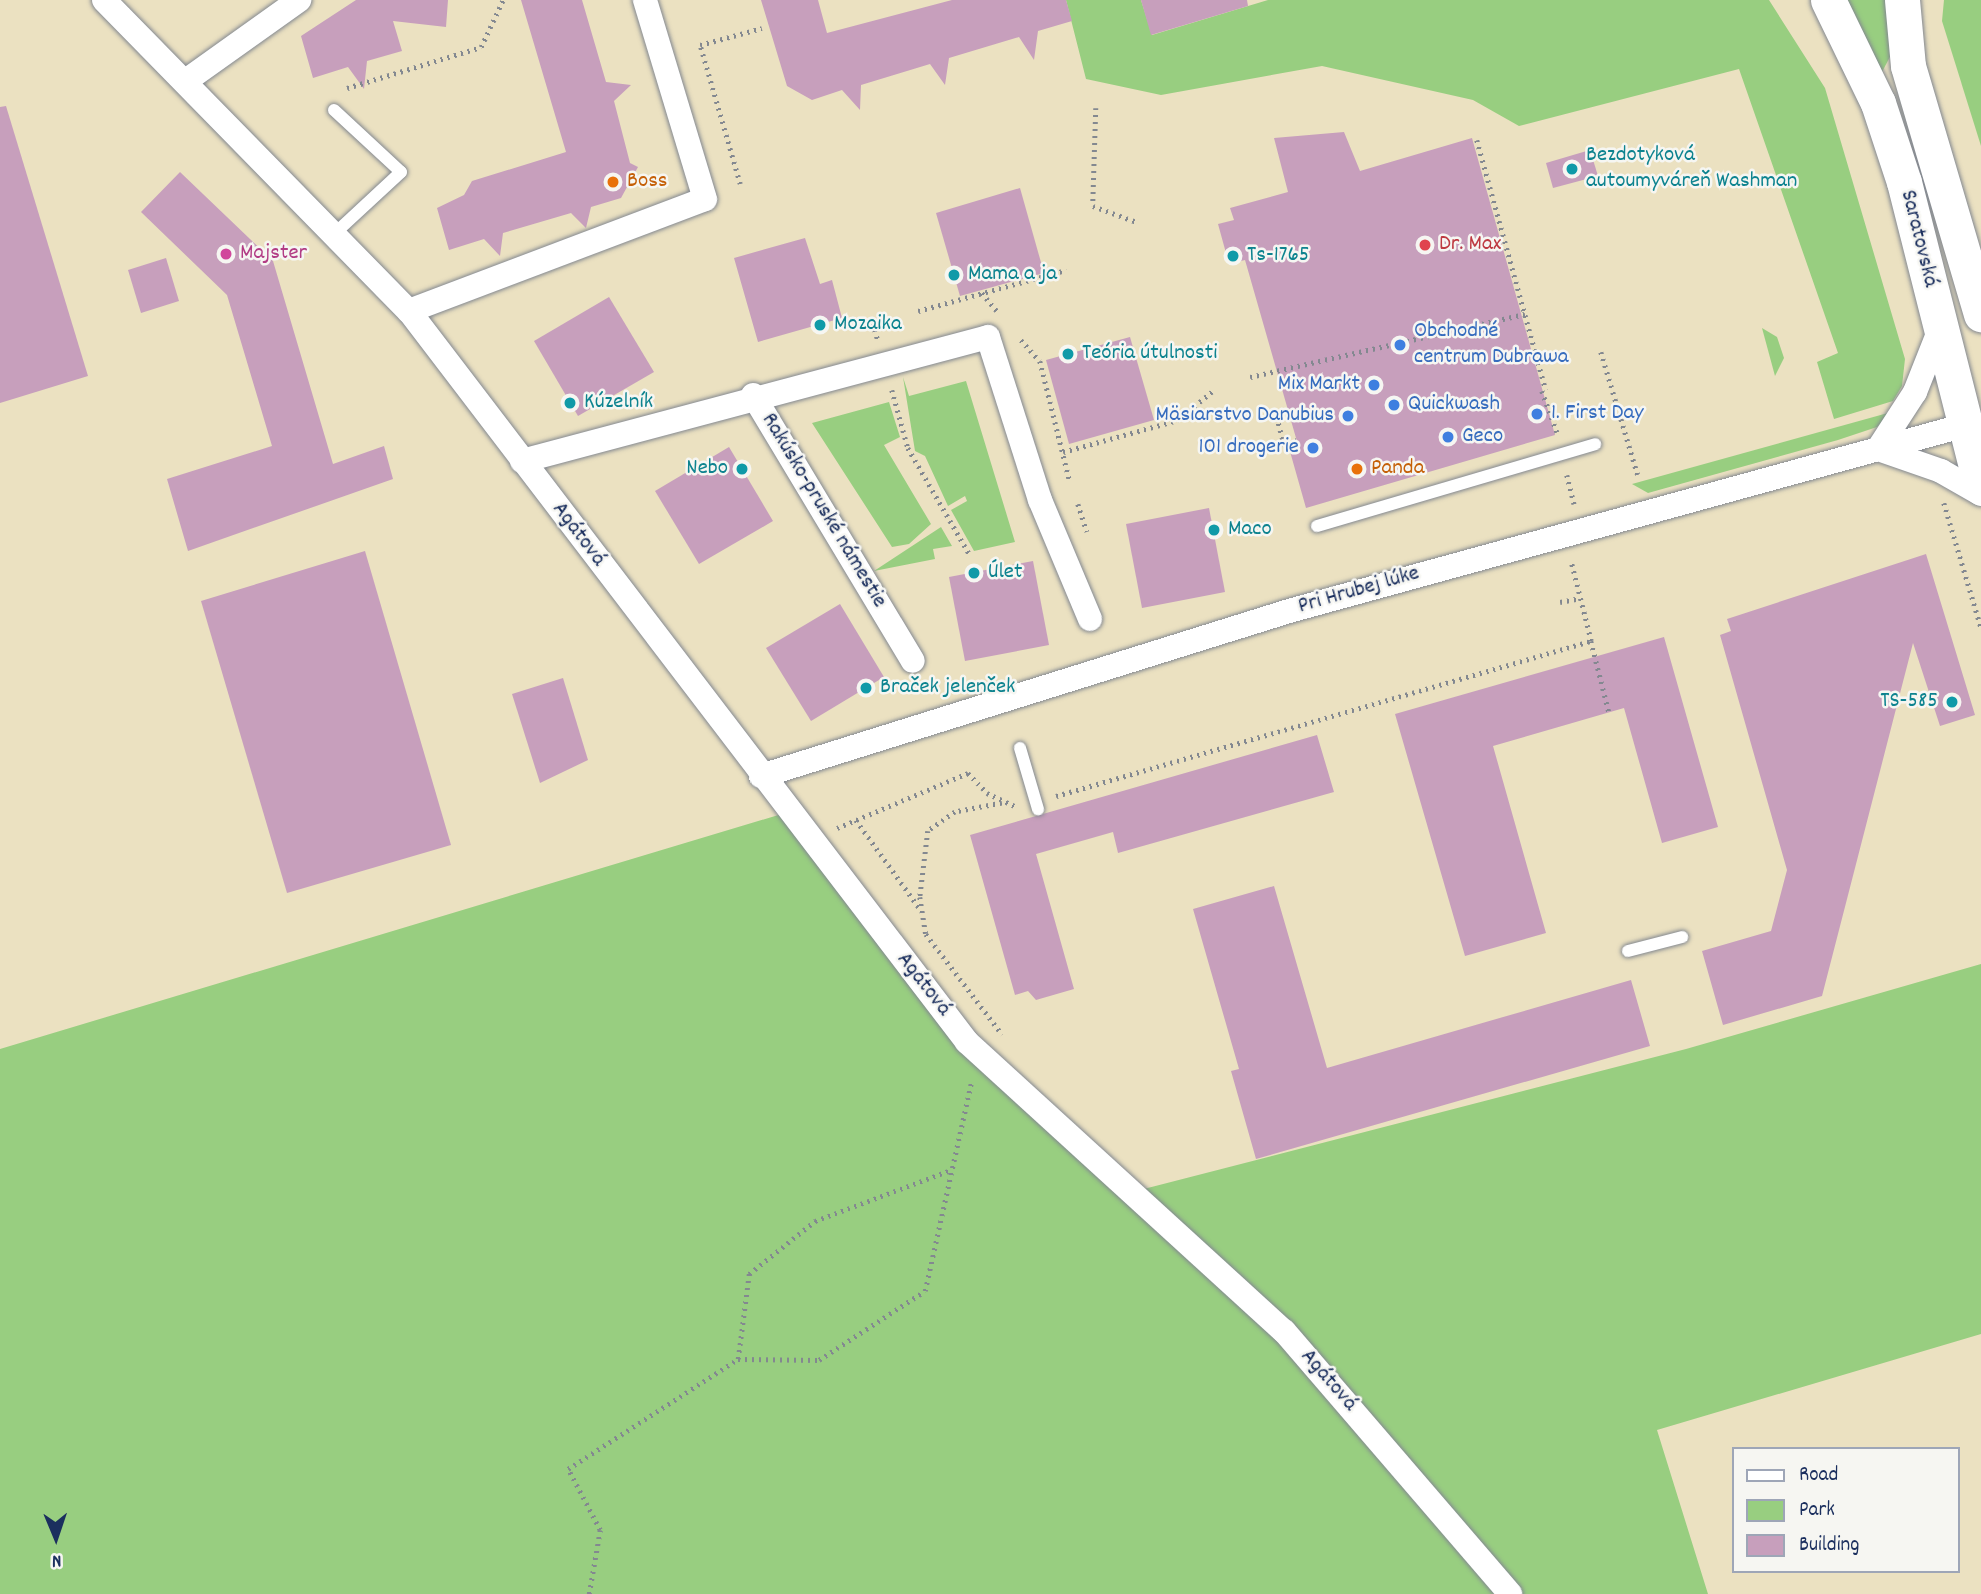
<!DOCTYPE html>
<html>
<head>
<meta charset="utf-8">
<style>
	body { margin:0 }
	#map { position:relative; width:1981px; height:1594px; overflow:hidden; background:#ebe1c1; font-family:Dekko,sans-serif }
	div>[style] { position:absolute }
	.green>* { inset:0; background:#98ce80 }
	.building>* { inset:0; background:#c79fbc }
	.path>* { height:4.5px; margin-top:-2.25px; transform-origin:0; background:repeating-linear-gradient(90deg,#838890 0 2px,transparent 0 7px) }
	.roads { filter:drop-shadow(0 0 2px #838890) drop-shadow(0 0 2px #838890) }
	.service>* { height:12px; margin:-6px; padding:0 6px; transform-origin:6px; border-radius:6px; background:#fff }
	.minor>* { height:24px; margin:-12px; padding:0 12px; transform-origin:12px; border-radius:12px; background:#fff }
	.secondary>* { height:35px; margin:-17.5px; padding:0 17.5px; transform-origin:17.5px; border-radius:17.5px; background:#fff }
	.dots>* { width:19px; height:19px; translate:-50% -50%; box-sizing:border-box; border:4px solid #f6f6f2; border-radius:50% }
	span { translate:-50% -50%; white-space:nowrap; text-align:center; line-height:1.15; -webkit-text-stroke:5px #f6f6f2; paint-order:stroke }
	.culture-label { font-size:23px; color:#0d838f }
	.left { translate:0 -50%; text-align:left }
	.right { translate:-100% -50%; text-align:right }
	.food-label { font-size:23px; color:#c56008 }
	.street-label { font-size:23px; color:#1b2f5e }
	.health-label { font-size:23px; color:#be3a42 }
	.hotel-label { font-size:23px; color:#b23c85 }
	.shop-label { font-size:23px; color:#366cbe }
	.legend { position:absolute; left:1732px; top:1447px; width:228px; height:126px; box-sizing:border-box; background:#f6f6f2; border:2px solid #9ea6b7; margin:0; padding:9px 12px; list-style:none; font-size:21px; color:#1b2f5e }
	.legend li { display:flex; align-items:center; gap:14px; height:35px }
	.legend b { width:35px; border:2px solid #9ea6b7 }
	.north { position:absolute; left:21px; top:1503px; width:70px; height:70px; -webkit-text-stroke:5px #f6f6f2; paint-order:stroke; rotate:178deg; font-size:19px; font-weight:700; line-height:28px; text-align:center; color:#1b2f5e }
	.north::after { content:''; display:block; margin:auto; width:24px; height:32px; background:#1b2f5e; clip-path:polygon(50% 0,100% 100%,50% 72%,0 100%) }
</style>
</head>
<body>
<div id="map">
	<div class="green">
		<div style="clip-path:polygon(1066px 0,1141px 0,1152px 35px,1268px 0,1769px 0,1825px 88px,1905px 359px,1902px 386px,1893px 401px,1834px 419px,1817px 362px,1838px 353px,1739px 69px,1519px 126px,1473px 100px,1322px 66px,1161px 95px,1086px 79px)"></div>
		<div style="clip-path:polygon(1828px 0,1902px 0,1903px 32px,1882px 72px)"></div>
		<div style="clip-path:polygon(1944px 0,1981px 0,1981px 146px,1942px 21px)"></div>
		<div style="clip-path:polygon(1762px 328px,1777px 337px,1784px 358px,1775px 376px)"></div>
		<div style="clip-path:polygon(903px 377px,909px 396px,966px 381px,1015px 542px,974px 551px,951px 510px,967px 501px,965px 496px,948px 506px,925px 456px,915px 451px)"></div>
		<div style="clip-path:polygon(889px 402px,900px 437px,884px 445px,931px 524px,909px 544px,892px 547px,812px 423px)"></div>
		<div style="clip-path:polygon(1895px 411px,1877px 427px,1838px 440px,1648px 493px,1632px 484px)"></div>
		<div style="clip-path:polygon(941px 527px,952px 546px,933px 549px,935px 559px,874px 571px)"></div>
		<div style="clip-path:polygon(785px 813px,967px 1042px,1136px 1191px,1686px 1049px,1981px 964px,1981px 1334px,1657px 1430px,1708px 1594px,0 1594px,0 1049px)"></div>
	</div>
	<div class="building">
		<div style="clip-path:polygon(356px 0,448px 0,446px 27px,393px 21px,402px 51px,367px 61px,364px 89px,348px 67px,313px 78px,301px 36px)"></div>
		<div style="clip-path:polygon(521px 0,582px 0,606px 82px,631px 85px,614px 101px,630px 163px,638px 167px,621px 198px,591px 207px,586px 228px,571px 213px,503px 233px,500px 256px,484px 239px,449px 250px,437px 208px,464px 195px,472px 181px,566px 152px)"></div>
		<div style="clip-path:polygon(761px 0,818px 0,827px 33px,952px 0,1066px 0,1072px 21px,1038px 31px,1034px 60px,1019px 37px,949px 58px,945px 85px,930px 64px,861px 85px,860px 110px,842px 90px,812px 100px,787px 86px)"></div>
		<div style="clip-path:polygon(1141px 0,1247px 0,1248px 6px,1151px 35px)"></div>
		<div style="clip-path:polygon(6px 106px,88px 376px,0 403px,0 107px)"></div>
		<div style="clip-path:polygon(1344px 132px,1360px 171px,1472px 138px,1555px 435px,1306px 508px,1289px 448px,1298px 445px,1245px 260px,1229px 264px,1218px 224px,1234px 220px,1230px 208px,1288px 192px,1274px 138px)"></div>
		<div style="clip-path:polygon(1590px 150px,1598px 176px,1553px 188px,1546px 163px)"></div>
		<div style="clip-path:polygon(180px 172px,273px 261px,333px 464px,384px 446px,393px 479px,188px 551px,167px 479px,272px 446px,227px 295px,141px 212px)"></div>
		<div style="clip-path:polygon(1020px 188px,1044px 273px,960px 296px,936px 213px)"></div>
		<div style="clip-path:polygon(805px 238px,820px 284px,832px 280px,842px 318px,758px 342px,734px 258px)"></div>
		<div style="clip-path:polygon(166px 258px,179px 301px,141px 313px,128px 270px)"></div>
		<div style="clip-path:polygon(609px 297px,654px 372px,578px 416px,534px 341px)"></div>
		<div style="clip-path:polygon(1130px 337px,1154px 420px,1069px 444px,1046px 360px)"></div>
		<div style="clip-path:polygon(729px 447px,773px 521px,699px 564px,655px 491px)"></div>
		<div style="clip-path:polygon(1209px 508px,1225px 592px,1142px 608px,1126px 524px)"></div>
		<div style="clip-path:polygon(365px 551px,451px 845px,287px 893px,201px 601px)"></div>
		<div style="clip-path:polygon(1926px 554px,1975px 715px,1940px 726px,1913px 643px,1822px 996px,1723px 1025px,1702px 951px,1771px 931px,1787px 870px,1720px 635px,1731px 631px,1727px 619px)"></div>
		<div style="clip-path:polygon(1033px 561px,1049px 645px,965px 661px,949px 577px)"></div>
		<div style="clip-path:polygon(840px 604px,884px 677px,811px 721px,766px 648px)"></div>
		<div style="clip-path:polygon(1664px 637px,1718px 827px,1662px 843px,1624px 708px,1493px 746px,1546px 933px,1465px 956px,1395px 714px)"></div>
		<div style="clip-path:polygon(563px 678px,588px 760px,540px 783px,512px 694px)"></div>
		<div style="clip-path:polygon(1317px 735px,1334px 792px,1118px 853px,1113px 832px,1036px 854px,1074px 989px,1036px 1000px,1028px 991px,1015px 995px,970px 835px)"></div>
		<div style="clip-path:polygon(1274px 886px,1327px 1068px,1631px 980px,1650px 1046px,1256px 1159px,1231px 1071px,1239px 1069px,1193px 909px)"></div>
	</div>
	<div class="path">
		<div style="left:347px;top:88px;width:140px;rotate:-17deg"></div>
		<div style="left:481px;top:47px;width:52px;rotate:-64.9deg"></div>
		<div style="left:1096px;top:108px;width:98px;rotate:91.8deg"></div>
		<div style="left:1093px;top:206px;width:47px;rotate:20deg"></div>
		<div style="left:1477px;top:140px;width:259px;rotate:74.6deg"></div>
		<div style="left:740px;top:184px;width:145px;rotate:-106.1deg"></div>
		<div style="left:700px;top:45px;width:64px;rotate:-15.3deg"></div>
		<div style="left:982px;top:293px;width:23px;rotate:50deg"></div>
		<div style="left:918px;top:311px;width:154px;rotate:-15.5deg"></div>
		<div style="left:873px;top:323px;width:18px;rotate:74deg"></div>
		<div style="left:1021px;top:340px;width:28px;rotate:48deg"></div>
		<div style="left:1040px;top:361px;width:125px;rotate:76.1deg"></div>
		<div style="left:1601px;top:352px;width:128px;rotate:73.3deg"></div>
		<div style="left:1250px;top:377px;width:282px;rotate:-12.9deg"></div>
		<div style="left:892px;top:390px;width:60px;rotate:74.6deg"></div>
		<div style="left:908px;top:448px;width:124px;rotate:59.9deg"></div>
		<div style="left:1542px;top:391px;width:44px;rotate:69.9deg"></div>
		<div style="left:1266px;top:413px;width:9px;rotate:-18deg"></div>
		<div style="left:1275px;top:410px;width:34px;rotate:75deg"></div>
		<div style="left:1275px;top:446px;width:22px;rotate:-16deg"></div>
		<div style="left:1063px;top:452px;width:119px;rotate:-15.5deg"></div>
		<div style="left:1178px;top:420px;width:48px;rotate:-40deg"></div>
		<div style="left:1567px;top:475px;width:30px;rotate:76deg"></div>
		<div style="left:1944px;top:503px;width:129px;rotate:73.4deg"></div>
		<div style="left:1078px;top:504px;width:29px;rotate:72deg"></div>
		<div style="left:1560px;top:602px;width:20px;rotate:-11deg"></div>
		<div style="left:1591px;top:641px;width:73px;rotate:75.8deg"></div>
		<div style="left:1056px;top:796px;width:557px;rotate:-16.16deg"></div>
		<div style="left:1591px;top:641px;width:81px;rotate:-104.2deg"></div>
		<div style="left:1002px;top:803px;width:48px;rotate:169.2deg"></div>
		<div style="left:955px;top:812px;width:33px;rotate:145deg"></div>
		<div style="left:928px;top:831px;width:66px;rotate:96.9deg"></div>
		<div style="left:920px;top:897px;width:37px;rotate:81deg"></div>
		<div style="left:926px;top:934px;width:126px;rotate:52.8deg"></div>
		<div style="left:856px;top:820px;width:111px;rotate:54.2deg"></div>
		<div style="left:837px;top:828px;width:142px;rotate:-22.8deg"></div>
		<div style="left:968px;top:773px;width:28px;rotate:46deg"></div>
		<div style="left:987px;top:793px;width:33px;rotate:25deg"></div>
		<div style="left:738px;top:1359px;width:86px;rotate:-82.6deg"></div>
		<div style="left:749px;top:1274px;width:85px;rotate:-38.8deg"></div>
		<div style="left:815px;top:1221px;width:145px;rotate:-20.6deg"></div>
		<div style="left:589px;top:1594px;width:65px;rotate:-80.2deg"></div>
		<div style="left:600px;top:1530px;width:69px;rotate:-117.7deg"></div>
		<div style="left:568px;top:1469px;width:202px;rotate:-32.9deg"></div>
		<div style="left:738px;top:1359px;width:81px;rotate:0.7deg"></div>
		<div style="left:819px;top:1360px;width:126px;rotate:-33.1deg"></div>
		<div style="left:925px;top:1291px;width:213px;rotate:-77.5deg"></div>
	</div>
	<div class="roads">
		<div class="service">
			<div style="left:334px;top:110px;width:91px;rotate:42.8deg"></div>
			<div style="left:401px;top:172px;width:91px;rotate:137.2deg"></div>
			<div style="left:1317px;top:526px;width:290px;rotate:-16.4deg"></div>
			<div style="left:1020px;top:748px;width:64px;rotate:73.6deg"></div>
			<div style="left:1628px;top:951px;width:56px;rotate:-14.5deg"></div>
		</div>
		<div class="minor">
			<div style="left:104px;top:0;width:436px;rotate:45.6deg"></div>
			<div style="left:409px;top:311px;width:920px;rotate:52.64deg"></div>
			<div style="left:967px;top:1042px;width:429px;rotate:42.4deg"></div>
			<div style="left:1284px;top:1331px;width:347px;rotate:49.3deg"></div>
			<div style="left:187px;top:80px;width:138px;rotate:-35.5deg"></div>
			<div style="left:409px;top:311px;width:316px;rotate:-20.7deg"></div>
			<div style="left:705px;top:199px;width:208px;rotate:-106.8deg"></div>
			<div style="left:753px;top:395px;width:310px;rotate:59deg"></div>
			<div style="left:1878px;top:449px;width:68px;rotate:-57deg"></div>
			<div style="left:1915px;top:392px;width:68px;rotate:-68.4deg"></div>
			<div style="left:1878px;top:449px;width:67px;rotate:19.2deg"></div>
			<div style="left:1941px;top:471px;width:46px;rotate:29.9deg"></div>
			<div style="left:522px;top:461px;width:482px;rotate:-14.9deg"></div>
			<div style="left:988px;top:337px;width:171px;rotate:72.3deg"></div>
			<div style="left:1040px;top:500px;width:129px;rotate:67.2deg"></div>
			<div style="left:761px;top:776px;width:553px;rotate:-17.35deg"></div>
			<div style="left:1289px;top:611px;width:698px;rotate:-15.37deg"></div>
		</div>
		<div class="secondary">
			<div style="left:1828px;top:0;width:114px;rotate:64.1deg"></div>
			<div style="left:1878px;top:103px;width:83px;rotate:71.8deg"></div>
			<div style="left:1904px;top:182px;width:315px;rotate:75.8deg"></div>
			<div style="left:1902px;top:0;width:66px;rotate:84.8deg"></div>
			<div style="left:1908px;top:66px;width:259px;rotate:73.6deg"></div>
		</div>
	</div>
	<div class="dots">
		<div style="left:1572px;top:169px;background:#0f9aa8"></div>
		<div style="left:613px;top:182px;background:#e8710a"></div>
		<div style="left:1425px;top:245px;background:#e0444e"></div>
		<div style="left:226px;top:254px;background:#d1479c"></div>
		<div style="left:1233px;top:256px;background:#0f9aa8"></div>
		<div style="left:954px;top:275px;background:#0f9aa8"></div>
		<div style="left:820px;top:325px;background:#0f9aa8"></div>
		<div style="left:1400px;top:345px;background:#3f7fe0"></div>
		<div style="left:1068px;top:354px;background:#0f9aa8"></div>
		<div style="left:1374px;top:385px;background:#3f7fe0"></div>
		<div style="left:570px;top:403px;background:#0f9aa8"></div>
		<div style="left:1394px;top:405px;background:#3f7fe0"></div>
		<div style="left:1537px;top:414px;background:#3f7fe0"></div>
		<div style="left:1348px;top:416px;background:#3f7fe0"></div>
		<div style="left:1448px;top:437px;background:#3f7fe0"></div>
		<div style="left:1313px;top:448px;background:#3f7fe0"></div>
		<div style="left:742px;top:469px;background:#0f9aa8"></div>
		<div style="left:1357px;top:469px;background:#e8710a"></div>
		<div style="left:1214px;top:530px;background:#0f9aa8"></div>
		<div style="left:974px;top:573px;background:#0f9aa8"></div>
		<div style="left:866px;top:688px;background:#0f9aa8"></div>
		<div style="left:1952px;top:702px;background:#0f9aa8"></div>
	</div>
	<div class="culture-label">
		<span class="left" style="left:1586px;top:169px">Bezdotyková<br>autoumyváreň Washman</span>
		<span class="left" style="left:1247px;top:256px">Ts-1765</span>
		<span class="left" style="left:968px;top:275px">Mama a ja</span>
		<span class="left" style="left:834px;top:325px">Mozaika</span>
		<span class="left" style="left:1082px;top:354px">Teória útulnosti</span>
		<span class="left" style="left:584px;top:403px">Kúzelník</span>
		<span class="right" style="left:728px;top:469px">Nebo</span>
		<span class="left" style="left:1228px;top:530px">Maco</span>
		<span class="left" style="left:988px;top:573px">Úlet</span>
		<span class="left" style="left:880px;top:688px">Braček jelenček</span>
		<span class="right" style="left:1938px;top:702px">TS-585</span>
	</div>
	<div class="food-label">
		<span class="left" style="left:627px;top:182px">Boss</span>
		<span class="left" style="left:1371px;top:469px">Panda</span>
	</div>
	<div class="street-label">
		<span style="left:1918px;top:239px;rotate:76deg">Saratovská</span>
		<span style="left:823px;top:511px;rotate:59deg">Rakúsko-pruské námestie</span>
		<span style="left:578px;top:535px;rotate:53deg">Agátová</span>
		<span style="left:1359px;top:591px;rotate:-16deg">Pri Hrubej lúke</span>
		<span style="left:923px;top:985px;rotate:52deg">Agátová</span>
		<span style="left:1328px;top:1381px;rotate:49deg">Agátová</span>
	</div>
	<div class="health-label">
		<span class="left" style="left:1439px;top:245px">Dr. Max</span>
	</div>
	<div class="hotel-label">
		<span class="left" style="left:240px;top:254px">Majster</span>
	</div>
	<div class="shop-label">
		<span class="left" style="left:1414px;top:345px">Obchodné<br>centrum Dubrawa</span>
		<span class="right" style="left:1360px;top:385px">Mix Markt</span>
		<span class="left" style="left:1408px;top:405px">Quickwash</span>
		<span class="left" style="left:1551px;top:414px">1. First Day</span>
		<span class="right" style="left:1334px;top:416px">Mäsiarstvo Danubius</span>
		<span class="left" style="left:1462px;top:437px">Geco</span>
		<span class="right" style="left:1299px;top:448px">101 drogerie</span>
	</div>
	<ul class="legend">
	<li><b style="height:9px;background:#fff"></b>Road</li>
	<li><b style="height:19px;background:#98ce80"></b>Park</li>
	<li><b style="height:19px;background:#c79fbc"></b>Building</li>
	</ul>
	<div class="north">N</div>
</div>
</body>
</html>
